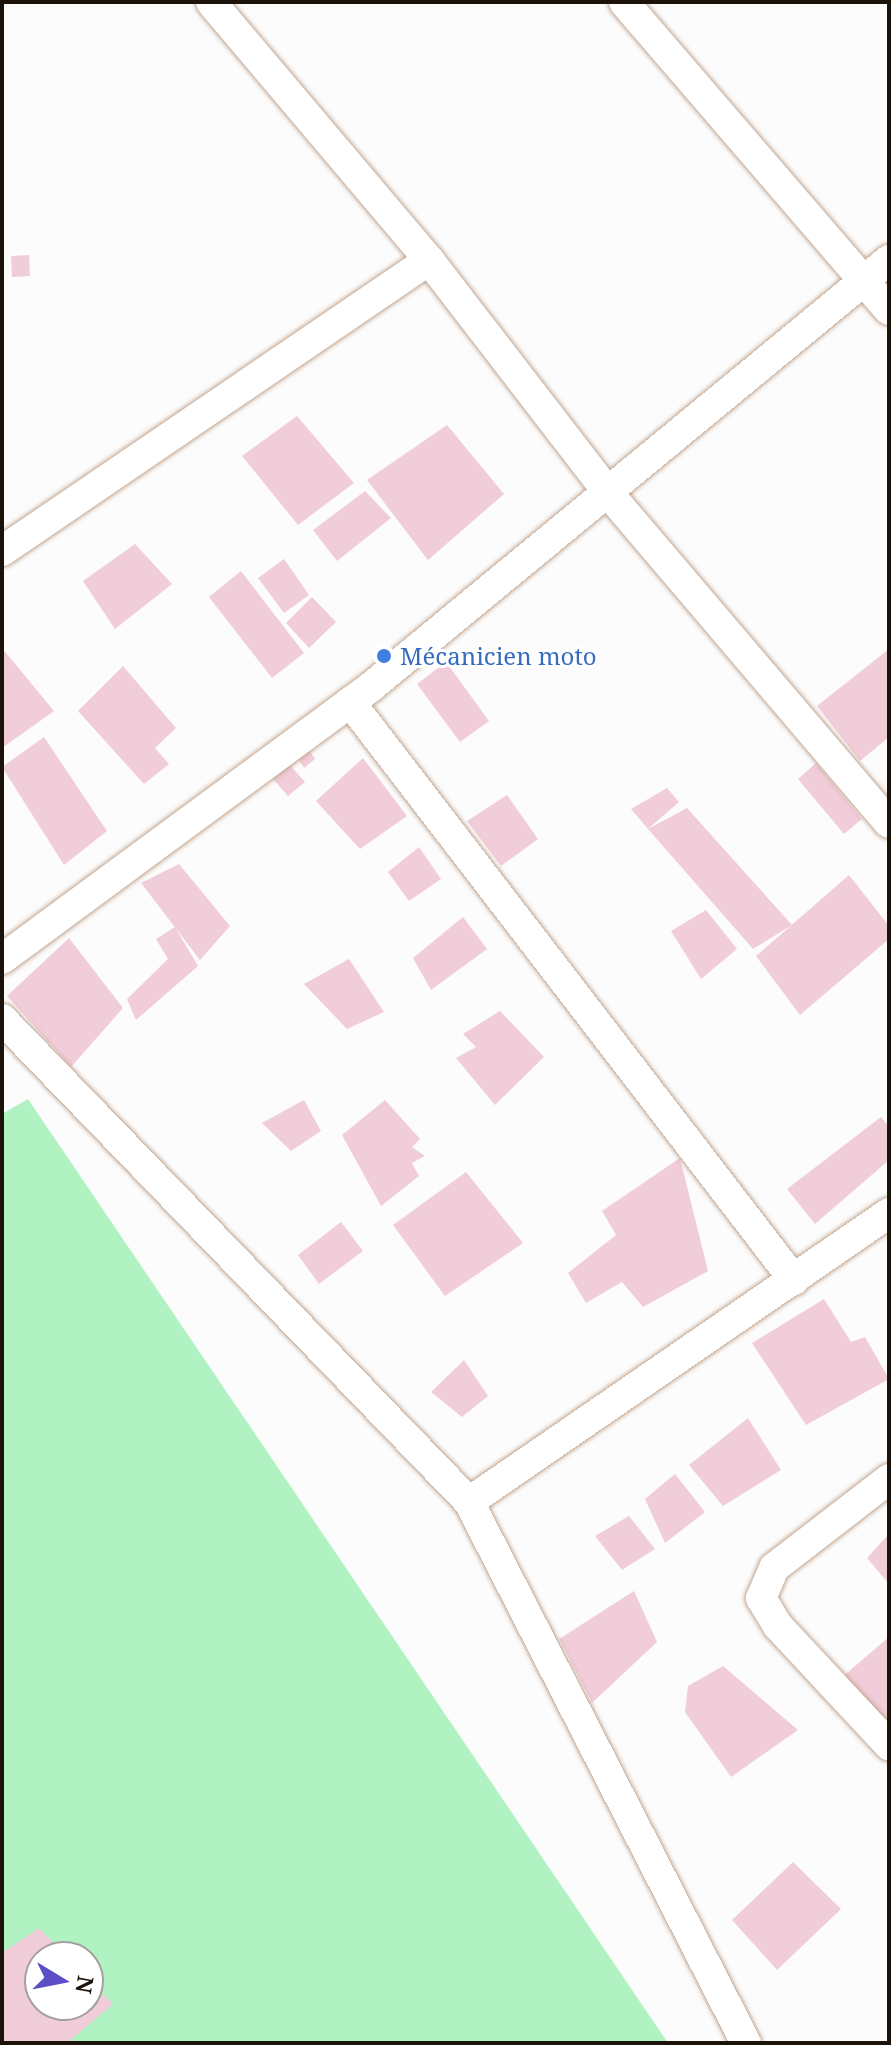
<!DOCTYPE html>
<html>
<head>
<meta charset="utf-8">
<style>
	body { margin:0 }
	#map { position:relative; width:891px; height:2045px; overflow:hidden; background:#fcfcfc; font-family:"Noto Serif",serif }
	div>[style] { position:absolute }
	.green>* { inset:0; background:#b1f2c2 }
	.building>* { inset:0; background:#f1ccd9 }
	.roads { filter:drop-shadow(0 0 2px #c2a690) drop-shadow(0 0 2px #c2a690) }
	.street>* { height:30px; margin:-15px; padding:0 15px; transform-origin:15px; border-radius:15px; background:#fff }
	.dots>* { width:22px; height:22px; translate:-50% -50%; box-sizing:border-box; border:4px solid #fff; border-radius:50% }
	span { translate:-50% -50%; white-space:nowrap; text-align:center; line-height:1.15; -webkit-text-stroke:6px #fff; paint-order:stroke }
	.shop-label { font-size:24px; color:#366cbe }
	.left { translate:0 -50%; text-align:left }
	.frame { position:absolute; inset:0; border:4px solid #1b120a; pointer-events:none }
	.north { position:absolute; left:24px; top:1941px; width:80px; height:80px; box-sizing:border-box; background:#fff; border:2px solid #a4a09d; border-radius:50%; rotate:100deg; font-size:22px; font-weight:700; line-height:32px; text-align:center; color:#1b120a }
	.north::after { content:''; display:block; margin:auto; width:28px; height:36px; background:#5c4ec6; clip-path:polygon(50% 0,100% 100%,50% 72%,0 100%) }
</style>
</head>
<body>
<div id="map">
	<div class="green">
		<div style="clip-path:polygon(evenodd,28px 1099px,668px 2043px,2px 2043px,2px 1114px,28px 1099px,40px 1957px,88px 1957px,88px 2005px,40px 2005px,40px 1957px)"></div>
	</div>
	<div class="building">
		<div style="clip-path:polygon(29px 255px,30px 276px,12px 277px,11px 256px)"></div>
		<div style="clip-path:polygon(297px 416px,354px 483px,298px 525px,242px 456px)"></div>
		<div style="clip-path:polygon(447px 425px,504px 494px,428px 560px,367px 480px)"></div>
		<div style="clip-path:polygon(365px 491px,391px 518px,337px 561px,313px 530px)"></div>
		<div style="clip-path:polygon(135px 544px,172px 584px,115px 629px,83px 581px)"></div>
		<div style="clip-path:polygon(284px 559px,309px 595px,284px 613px,258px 578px)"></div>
		<div style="clip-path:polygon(241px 571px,304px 653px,272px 678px,209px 597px)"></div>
		<div style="clip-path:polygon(312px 597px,336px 622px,309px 648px,286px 623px)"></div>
		<div style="clip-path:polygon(2px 648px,54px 711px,2px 748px)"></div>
		<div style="clip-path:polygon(889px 649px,889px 737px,860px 761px,817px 706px)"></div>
		<div style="clip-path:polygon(446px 662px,489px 721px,460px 742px,417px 684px)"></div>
		<div style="clip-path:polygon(123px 666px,176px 728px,155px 748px,169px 764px,144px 784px,78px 711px)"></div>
		<div style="clip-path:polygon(44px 737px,107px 831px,64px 865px,2px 767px)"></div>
		<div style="clip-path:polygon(309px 750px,315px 759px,304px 768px,298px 759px)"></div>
		<div style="clip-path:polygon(363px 758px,407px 816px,360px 849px,316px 801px)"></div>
		<div style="clip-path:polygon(816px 763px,862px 819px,844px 834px,798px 779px)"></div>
		<div style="clip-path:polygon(290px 765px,305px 782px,288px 796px,273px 779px)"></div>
		<div style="clip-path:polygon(667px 788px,679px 802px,648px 829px,687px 808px,792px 925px,753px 949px,648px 829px,631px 809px)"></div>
		<div style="clip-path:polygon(507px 795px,538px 839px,501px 866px,467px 821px)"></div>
		<div style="clip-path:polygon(419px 847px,441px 879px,409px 901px,388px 872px)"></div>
		<div style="clip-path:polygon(179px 864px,230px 926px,200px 960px,141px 883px)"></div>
		<div style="clip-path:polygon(849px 875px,889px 926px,889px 939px,800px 1015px,756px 956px)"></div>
		<div style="clip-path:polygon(706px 910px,737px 949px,701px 979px,671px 931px)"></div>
		<div style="clip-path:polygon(463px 917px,487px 949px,431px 990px,413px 958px)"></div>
		<div style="clip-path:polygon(175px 927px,198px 966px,136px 1020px,127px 999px,168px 959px,156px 939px)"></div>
		<div style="clip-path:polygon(69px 938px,123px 1008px,71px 1067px,7px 996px)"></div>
		<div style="clip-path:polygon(349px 959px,384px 1012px,347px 1029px,304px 984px)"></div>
		<div style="clip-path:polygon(500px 1011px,544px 1057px,495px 1105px,456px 1058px,476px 1047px,463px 1034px)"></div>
		<div style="clip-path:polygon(304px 1100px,321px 1131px,291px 1151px,262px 1123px)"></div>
		<div style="clip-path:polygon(385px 1100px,420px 1139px,412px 1147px,425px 1156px,412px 1163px,419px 1176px,381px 1206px,342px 1135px)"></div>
		<div style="clip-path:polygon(881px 1117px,889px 1127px,889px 1160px,815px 1224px,787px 1189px)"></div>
		<div style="clip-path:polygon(680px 1158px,708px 1271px,643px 1307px,622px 1282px,586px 1303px,568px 1273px,616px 1235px,602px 1211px)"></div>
		<div style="clip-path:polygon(466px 1172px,523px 1243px,445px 1296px,393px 1225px)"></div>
		<div style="clip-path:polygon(341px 1222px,363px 1251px,319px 1284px,298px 1255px)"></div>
		<div style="clip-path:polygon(824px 1299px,851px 1342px,865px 1337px,889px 1379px,806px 1425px,752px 1343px)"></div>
		<div style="clip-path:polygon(464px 1360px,488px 1396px,462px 1417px,431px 1392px)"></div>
		<div style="clip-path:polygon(748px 1418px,781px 1470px,723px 1506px,689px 1465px)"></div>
		<div style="clip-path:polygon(675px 1474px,705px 1512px,665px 1543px,645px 1499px)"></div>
		<div style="clip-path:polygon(629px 1516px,655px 1549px,622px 1570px,595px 1536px)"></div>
		<div style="clip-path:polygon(889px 1534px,889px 1584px,867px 1558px)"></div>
		<div style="clip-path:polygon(634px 1591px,657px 1642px,592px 1703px,559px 1639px)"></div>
		<div style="clip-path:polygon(889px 1637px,889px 1730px,841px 1678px)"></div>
		<div style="clip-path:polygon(723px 1666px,798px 1730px,731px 1777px,685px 1712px,688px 1686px)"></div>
		<div style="clip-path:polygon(793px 1862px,841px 1909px,777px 1970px,732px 1920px)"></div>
		<div style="clip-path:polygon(39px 1928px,67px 1957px,40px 1957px,40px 2005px,88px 2005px,88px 1979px,113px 2004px,67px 2043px,2px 2043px,2px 1953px)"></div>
	</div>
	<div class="roads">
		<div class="street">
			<div style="left:211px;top:2px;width:338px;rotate:49.8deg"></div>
			<div style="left:429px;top:260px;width:295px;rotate:52.4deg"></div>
			<div style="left:609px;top:494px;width:432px;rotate:49.6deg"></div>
			<div style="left:624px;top:2px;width:406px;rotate:49.3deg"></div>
			<div style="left:2px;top:551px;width:517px;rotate:-34.27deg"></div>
			<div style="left:350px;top:702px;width:729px;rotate:52.47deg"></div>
			<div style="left:2px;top:959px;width:460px;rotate:-36.4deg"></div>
			<div style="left:372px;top:686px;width:670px;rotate:-39.49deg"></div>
			<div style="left:2px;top:1019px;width:672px;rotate:45.96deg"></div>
			<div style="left:469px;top:1502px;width:608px;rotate:62.89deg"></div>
			<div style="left:889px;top:1479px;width:145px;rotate:142.3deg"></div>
			<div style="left:774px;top:1568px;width:33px;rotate:113deg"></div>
			<div style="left:761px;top:1598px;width:33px;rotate:59deg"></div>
			<div style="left:778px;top:1626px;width:163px;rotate:47deg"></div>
			<div style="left:469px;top:1502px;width:510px;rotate:-34.53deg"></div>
		</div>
	</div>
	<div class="dots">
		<div style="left:384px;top:656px;background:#3f7fe0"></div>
	</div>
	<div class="shop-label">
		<span class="left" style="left:400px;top:656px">Mécanicien moto</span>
	</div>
	<div class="frame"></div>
	<div class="north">N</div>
</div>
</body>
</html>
